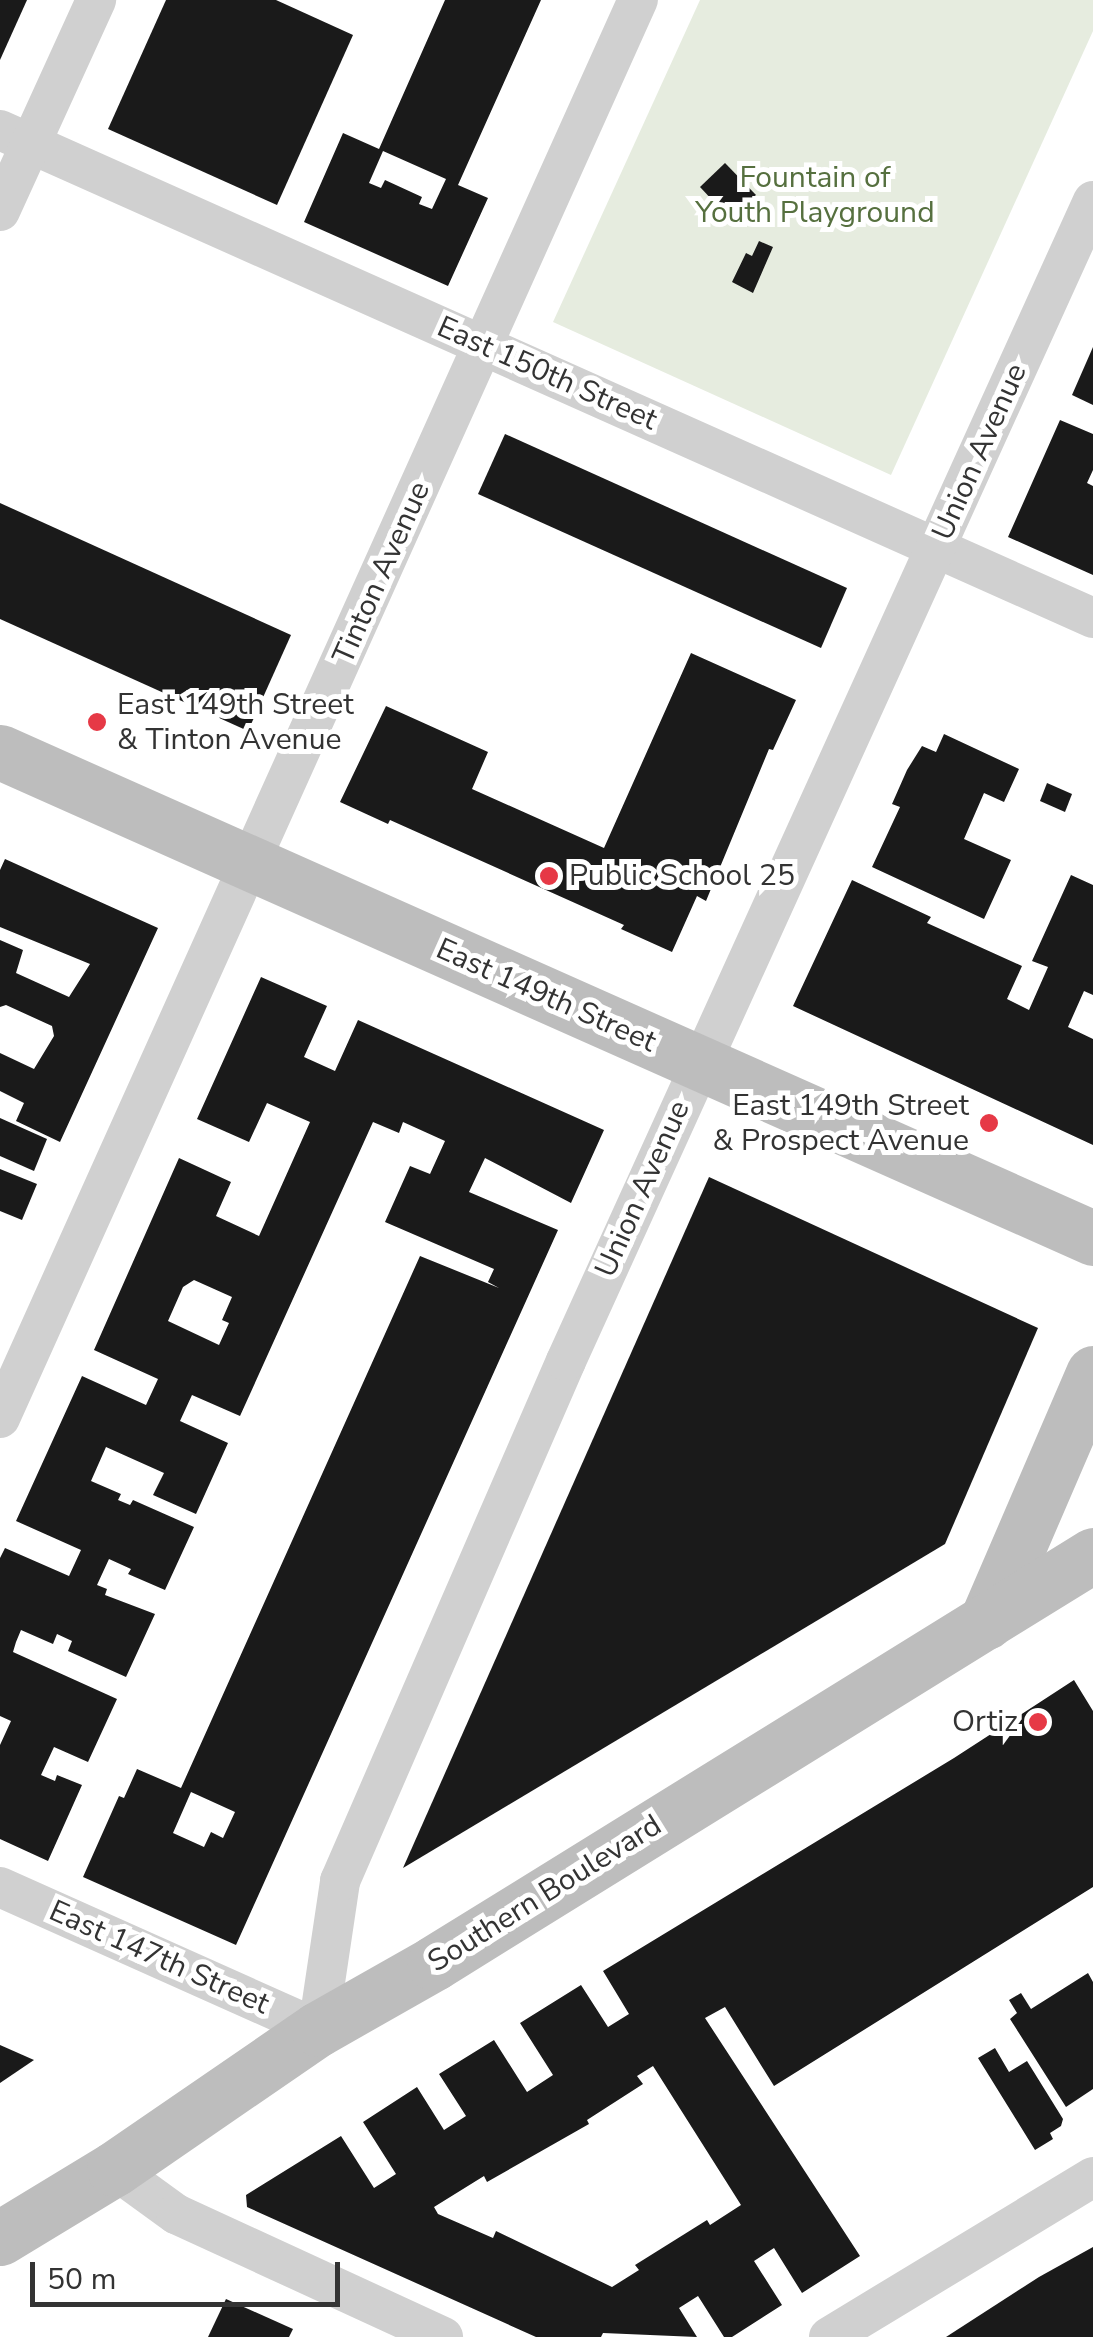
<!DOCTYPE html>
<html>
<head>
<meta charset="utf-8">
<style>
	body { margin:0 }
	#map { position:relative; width:1093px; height:2337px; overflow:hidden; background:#fff; font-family:"Nunito Sans",sans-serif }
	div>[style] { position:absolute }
	.green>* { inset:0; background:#e6ecdf }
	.building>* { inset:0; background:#1a1a1a }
	.street>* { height:40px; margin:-20px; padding:0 20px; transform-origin:20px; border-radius:20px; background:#d0d0d0 }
	.secondary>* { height:55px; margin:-27.5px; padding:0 27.5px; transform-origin:27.5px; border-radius:27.5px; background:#bdbdbd }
	.dots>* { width:28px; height:28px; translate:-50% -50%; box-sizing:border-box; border:5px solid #fff; border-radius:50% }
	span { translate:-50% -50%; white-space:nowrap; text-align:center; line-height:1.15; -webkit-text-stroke:10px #fff; paint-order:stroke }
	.park-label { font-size:30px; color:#56703f }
	.street-label { font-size:30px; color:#333 }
	.poi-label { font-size:30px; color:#333 }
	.left { translate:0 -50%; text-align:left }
	.right { translate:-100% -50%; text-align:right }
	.scale { position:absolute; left:30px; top:2262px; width:310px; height:45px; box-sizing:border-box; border:5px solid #333; border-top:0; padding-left:12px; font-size:30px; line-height:35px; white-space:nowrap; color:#333; -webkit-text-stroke:8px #fff; paint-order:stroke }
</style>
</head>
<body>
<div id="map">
	<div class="green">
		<div style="clip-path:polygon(700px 0,1093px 0,1093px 31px,891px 475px,553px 322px)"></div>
	</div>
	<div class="building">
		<div style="clip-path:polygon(0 0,27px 0,0 60px)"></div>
		<div style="clip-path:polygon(166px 0,276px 0,353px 35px,277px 205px,108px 129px)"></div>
		<div style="clip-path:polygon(evenodd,445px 0,541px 0,458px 185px,488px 198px,448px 286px,304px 222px,343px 133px,379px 149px,445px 0,383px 151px,446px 179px,432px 209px,419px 204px,422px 197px,385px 180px,381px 188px,369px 183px,383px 151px)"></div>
		<div style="clip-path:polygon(725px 163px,756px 195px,728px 217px,700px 187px)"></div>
		<div style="clip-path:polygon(759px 241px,773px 247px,753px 293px,732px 282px,746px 253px,752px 256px)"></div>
		<div style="clip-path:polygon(1093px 347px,1093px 405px,1072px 395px)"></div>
		<div style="clip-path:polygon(1060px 420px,1093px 434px,1093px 470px,1087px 483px,1093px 486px,1093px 575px,1008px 537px)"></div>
		<div style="clip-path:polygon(505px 434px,847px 588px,821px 648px,478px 494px)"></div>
		<div style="clip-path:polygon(0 503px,291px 635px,248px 731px,0 619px)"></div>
		<div style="clip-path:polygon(691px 653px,796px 700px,773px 750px,769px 749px,706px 901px,697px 896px,672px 952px,621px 929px,624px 925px,390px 820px,388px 824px,340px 802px,386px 706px,488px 752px,472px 789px,604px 848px)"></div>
		<div style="clip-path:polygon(944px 734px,1019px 769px,1004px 802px,984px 793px,964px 839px,1011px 860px,984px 919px,872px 867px,900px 807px,892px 804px,907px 770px,922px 746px,936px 752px)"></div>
		<div style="clip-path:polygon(1047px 783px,1072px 794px,1065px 812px,1040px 801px)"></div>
		<div style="clip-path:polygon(5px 859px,158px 928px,60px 1142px,16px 1121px,24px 1103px,0 1091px,0 1053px,34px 1069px,54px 1036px,52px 1026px,6px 1005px,0 1007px,0 940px,23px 950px,16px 973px,69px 997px,90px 964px,0 927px,0 870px)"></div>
		<div style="clip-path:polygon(1071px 875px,1093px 885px,1093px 995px,1084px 991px,1068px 1027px,1093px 1039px,1093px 1145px,793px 1006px,852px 880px,931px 917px,927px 923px,1022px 966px,1007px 999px,1029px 1010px,1048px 967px,1032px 961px)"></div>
		<div style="clip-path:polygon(evenodd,261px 977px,327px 1006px,304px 1057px,335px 1071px,358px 1020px,604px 1130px,571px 1203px,485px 1158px,469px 1192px,558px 1230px,236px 1945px,83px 1877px,119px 1796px,124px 1798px,137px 1769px,181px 1788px,420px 1256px,499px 1288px,488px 1282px,494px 1269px,385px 1222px,410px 1166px,430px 1174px,445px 1141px,403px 1122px,399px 1133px,373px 1122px,240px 1416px,192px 1395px,180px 1421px,228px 1443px,196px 1514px,153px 1495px,164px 1473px,106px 1447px,91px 1481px,121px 1494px,118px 1500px,130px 1505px,133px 1500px,194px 1527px,165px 1590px,128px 1574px,131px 1569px,109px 1559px,97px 1585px,107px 1589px,105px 1595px,155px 1614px,126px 1677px,68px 1651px,72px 1641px,57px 1634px,53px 1644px,21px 1630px,16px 1642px,13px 1652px,117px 1699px,88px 1762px,54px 1747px,41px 1775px,55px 1781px,57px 1775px,82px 1785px,48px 1861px,0 1839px,0 1745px,11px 1721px,0 1716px,0 1558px,5px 1548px,69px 1576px,81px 1550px,16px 1521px,82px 1376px,146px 1405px,158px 1379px,94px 1350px,179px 1158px,231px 1182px,216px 1216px,259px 1236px,310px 1122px,267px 1103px,249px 1142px,197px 1119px,261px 977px,194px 1280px,232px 1297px,222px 1320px,229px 1323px,219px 1345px,168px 1321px,183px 1287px,194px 1280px,261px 977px,191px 1792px,235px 1812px,223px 1838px,211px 1832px,204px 1847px,173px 1833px,191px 1792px)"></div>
		<div style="clip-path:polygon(0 1118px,47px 1139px,34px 1171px,0 1156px)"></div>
		<div style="clip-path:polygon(0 1169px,37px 1184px,22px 1220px,0 1211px)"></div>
		<div style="clip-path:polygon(709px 1177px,1038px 1328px,945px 1544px,403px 1868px)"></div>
		<div style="clip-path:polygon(evenodd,1074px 1680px,1093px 1711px,1093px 1887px,774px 2086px,725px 2007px,705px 2018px,860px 2256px,802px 2293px,774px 2248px,754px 2261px,782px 2305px,732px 2337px,724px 2337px,698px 2296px,679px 2308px,697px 2337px,603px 2333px,601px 2337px,536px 2337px,247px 2207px,246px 2195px,341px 2136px,374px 2188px,396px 2174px,363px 2122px,417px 2087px,444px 2130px,466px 2116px,439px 2074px,494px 2040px,527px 2092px,553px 2075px,520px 2023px,581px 1985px,608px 2027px,629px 2014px,603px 1971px,954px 1758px,1074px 1680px,653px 2066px,741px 2205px,710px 2225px,707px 2220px,635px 2265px,639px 2270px,612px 2287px,496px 2231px,493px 2238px,438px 2214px,434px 2207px,484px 2176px,487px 2182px,589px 2124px,587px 2120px,643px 2084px,637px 2076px,653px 2066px)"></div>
		<div style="clip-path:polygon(1088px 1973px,1093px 1982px,1093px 2089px,1066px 2107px,1010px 2019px,1017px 2013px,1009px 2000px,1021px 1993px,1031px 2009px)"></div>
		<div style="clip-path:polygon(0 2045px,34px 2060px,0 2083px)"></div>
		<div style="clip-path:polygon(995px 2048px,1009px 2072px,1027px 2061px,1063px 2119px,1061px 2126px,1050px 2133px,1053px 2139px,1035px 2150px,978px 2058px)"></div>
		<div style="clip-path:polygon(1093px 2247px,1093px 2337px,946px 2337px,1039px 2277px)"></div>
		<div style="clip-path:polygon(226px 2299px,293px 2329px,289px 2337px,208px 2337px)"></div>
	</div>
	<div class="street">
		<div style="left:0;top:130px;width:1197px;rotate:24.06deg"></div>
		<div style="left:0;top:211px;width:232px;rotate:-65.5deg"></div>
		<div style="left:0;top:1418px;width:1555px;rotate:-65.78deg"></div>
		<div style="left:0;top:1887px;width:348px;rotate:24.1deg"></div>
		<div style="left:318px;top:2029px;width:150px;rotate:-81.5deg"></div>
		<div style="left:340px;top:1881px;width:567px;rotate:-66.51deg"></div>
		<div style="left:566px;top:1361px;width:1274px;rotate:-65.57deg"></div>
		<div style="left:114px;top:2169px;width:77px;rotate:36deg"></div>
		<div style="left:176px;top:2214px;width:294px;rotate:24.7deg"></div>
		<div style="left:829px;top:2337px;width:309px;rotate:-31.2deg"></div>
	</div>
	<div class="secondary">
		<div style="left:0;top:752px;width:1196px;rotate:23.97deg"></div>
		<div style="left:986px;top:1622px;width:271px;rotate:-66.7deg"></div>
		<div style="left:0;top:2238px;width:133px;rotate:-31.2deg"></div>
		<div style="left:114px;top:2169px;width:247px;rotate:-34.5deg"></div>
		<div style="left:318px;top:2029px;width:133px;rotate:-29.6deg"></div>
		<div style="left:434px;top:1963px;width:775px;rotate:-31.76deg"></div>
	</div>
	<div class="dots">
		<div style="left:97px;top:722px;background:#e63946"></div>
		<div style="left:549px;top:876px;background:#e63946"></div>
		<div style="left:989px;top:1123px;background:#e63946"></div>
		<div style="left:1038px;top:1722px;background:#e63946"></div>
	</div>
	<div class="park-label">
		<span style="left:815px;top:195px">Fountain of<br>Youth Playground</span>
	</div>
	<div class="street-label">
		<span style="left:547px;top:374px;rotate:24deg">East 150th Street</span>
		<span style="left:980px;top:452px;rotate:-66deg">Union Avenue</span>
		<span style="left:382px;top:573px;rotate:-66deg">Tinton Avenue</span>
		<span style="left:546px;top:996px;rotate:24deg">East 149th Street</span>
		<span style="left:643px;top:1189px;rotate:-66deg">Union Avenue</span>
		<span style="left:545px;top:1894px;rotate:-32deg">Southern Boulevard</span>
		<span style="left:159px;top:1958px;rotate:24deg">East 147th Street</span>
	</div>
	<div class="poi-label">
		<span class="left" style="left:117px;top:722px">East 149th Street<br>&amp; Tinton Avenue</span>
		<span class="left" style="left:569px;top:876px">Public School 25</span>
		<span class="right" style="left:969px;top:1123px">East 149th Street<br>&amp; Prospect Avenue</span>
		<span class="right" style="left:1018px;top:1722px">Ortiz</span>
	</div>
	<div class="scale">50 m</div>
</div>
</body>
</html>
